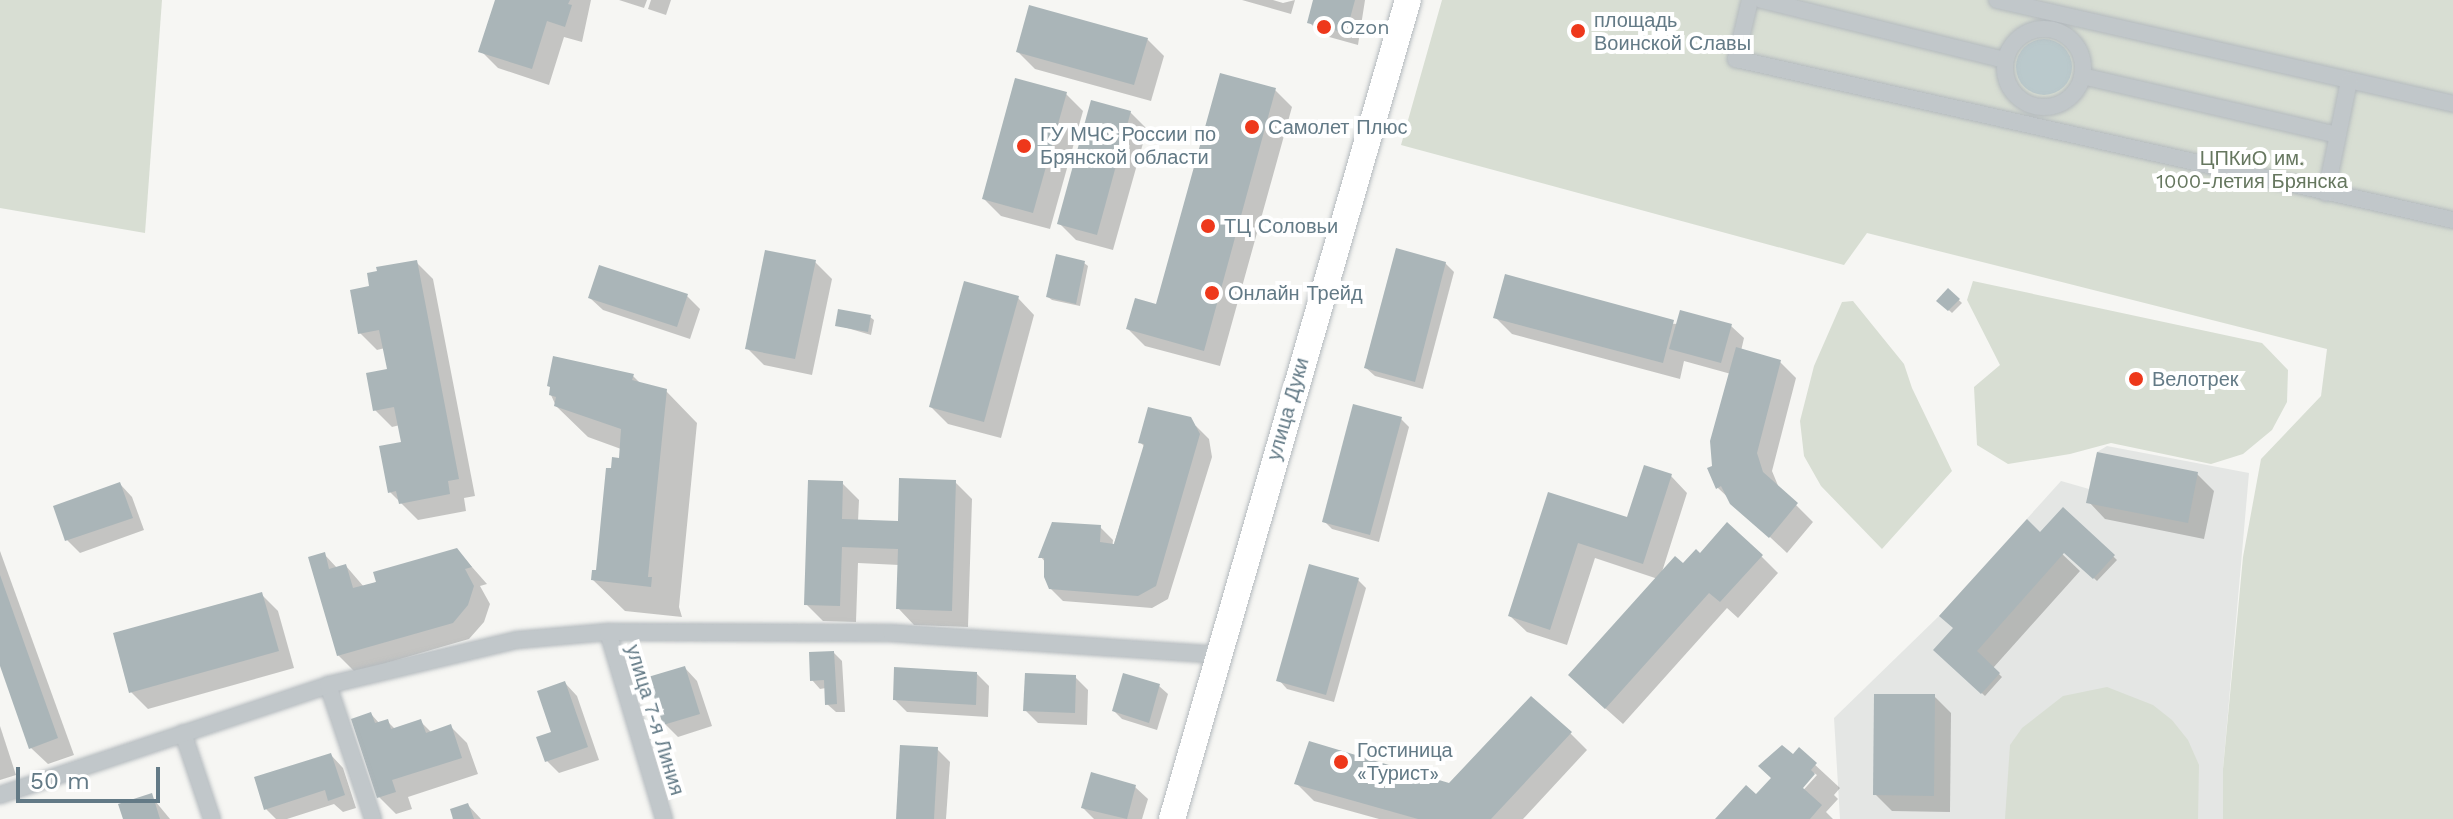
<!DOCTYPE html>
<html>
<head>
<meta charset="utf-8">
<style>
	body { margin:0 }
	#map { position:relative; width:2453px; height:819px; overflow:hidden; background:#f6f6f3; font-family:"Work Sans",sans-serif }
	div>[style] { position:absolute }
	.built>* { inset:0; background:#e4e6e4 }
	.green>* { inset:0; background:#d8ded3 }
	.water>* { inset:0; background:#bac9cc }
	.round { border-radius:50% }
	.shadow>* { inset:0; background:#0003 }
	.building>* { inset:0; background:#aab5b8 }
	.roads { filter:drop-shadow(0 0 2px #b4babe) drop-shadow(0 0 2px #b4babe) }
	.street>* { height:16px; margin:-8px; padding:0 8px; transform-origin:8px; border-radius:8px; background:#c1c7ca }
	.street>.ring { margin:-8px; padding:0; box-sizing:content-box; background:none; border:16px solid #c1c7ca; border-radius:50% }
	.primary>* { height:26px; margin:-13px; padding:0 13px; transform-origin:13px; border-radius:13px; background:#fff }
	.dots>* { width:22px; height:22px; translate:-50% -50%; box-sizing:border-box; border:4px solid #fff; border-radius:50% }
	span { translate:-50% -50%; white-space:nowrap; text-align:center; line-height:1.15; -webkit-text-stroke:8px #fff; paint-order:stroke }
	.poi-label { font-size:20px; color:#637a86 }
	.left { translate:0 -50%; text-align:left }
	.park-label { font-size:20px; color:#66775f }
	.street-label { font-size:20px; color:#637a86 }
	.scale { position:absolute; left:16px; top:767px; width:144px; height:36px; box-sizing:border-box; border:4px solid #637a86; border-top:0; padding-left:10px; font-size:24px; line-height:28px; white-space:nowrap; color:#637a86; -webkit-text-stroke:6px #fff; paint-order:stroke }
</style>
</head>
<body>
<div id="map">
	<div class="built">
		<div style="clip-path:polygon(2107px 446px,2249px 473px,2223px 769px,2223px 819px,1840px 819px,1834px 718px,1939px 616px,2061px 481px,2089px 489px,2097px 452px)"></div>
	</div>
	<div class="green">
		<div style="clip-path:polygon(0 0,162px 0,145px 233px,0 208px)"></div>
		<div style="clip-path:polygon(1442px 0,2453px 0,2453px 819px,2223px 819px,2223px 769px,2243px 557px,2261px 459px,2321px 396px,2327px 349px,1867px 233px,1844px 265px,1401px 145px)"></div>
		<div style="clip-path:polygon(1973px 281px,2262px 343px,2288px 370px,2287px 402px,2272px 430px,2243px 454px,2211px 464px,2111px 443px,2070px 454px,2008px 464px,1977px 445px,1974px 387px,2000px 365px,1967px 300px)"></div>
		<div style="clip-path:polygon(1853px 301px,1904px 364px,1912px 388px,1952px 471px,1882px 549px,1821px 486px,1804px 456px,1800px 421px,1814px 366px,1842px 302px)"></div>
		<div style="clip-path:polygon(2107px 687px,2153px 705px,2172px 720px,2188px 740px,2199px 765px,2198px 819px,2005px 819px,2010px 745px,2022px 728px,2063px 696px)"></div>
	</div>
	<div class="water">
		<div class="round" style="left:2016px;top:39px;width:56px;height:56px"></div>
	</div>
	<div class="shadow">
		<div style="clip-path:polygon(497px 0,591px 0,582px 42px,564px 37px,549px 85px,498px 68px,481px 51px)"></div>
		<div style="clip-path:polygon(619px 0,647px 0,644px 8px)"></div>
		<div style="clip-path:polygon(651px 0,671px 0,666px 15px,648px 9px)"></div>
		<div style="clip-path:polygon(1273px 0,1283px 3px,1295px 0,1291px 14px,1242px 0)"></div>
		<div style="clip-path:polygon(1315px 0,1365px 0,1358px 45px,1322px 35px,1309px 22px)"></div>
		<div style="clip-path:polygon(1147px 39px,1164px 56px,1151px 101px,1035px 69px,1018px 52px)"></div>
		<div style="clip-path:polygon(1275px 90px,1292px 107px,1220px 366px,1145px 346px,1128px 329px,1158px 307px)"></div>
		<div style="clip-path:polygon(1066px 94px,1083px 111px,1050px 229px,1001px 216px,984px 199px)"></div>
		<div style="clip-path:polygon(1130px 112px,1147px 129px,1113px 250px,1076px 240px,1059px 223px)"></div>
		<div style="clip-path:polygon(416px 262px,433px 279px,475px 496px,464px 498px,466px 511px,418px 520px,390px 492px,404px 443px,400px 425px,392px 427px,375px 410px,389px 371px,385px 348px,377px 350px,360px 333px,372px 288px)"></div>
		<div style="clip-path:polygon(815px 262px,832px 279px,812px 375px,764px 365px,747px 348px)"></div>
		<div style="clip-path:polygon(1084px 263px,1088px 266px,1080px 306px,1052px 300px,1048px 297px)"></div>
		<div style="clip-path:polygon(1445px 263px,1454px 272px,1423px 389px,1375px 376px,1366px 368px)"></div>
		<div style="clip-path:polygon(1949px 291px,1962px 303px,1952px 313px,1939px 301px)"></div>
		<div style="clip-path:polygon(687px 296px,700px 309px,690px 339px,603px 310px,590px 298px)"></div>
		<div style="clip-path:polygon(1018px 298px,1034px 315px,1001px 438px,948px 424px,931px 407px)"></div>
		<div style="clip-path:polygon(870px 317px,874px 320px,871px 335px,837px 325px)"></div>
		<div style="clip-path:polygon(1495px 317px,1731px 326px,1744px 338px,1741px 351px,1779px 361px,1796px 378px,1772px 471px,1779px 488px,1813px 522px,1787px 553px,1718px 488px,1714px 467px,1731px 374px,1684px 361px,1680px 379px,1512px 334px)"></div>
		<div style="clip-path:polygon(633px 376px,641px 384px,666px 391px,697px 423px,679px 607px,682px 617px,625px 611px,593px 580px,597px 572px,613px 470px,620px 460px,621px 449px,588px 437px,556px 406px,551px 395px)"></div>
		<div style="clip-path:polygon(1401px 419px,1409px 427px,1379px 542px,1332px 529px,1324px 521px)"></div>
		<div style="clip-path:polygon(1196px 426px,1209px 439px,1212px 457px,1168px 599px,1152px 608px,1063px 601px,1050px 588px,1046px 563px,1041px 557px,1100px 527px,1113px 540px,1112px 550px,1145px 447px,1140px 442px)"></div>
		<div style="clip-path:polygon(2197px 474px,2214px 491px,2204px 539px,2105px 519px,2089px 502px)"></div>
		<div style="clip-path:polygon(1671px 476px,1687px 493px,1661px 575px,1700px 555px,1761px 556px,1778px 573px,1738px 618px,1727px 608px,1623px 724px,1587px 692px,1658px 579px,1595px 558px,1567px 645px,1527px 632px,1510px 616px,1549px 495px,1628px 520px)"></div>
		<div style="clip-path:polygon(955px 482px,972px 499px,968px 627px,914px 625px,898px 608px,899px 565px,858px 563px,856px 622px,823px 621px,806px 604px,842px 483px,859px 500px,858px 522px,900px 523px)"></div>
		<div style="clip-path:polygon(120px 484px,132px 497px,144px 530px,80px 553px,67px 540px)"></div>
		<div style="clip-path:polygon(2063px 509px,2117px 560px,2097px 581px,2063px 549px,2060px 552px,2080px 571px,1993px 668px,2002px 677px,1985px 696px,1936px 650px,2051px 544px)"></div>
		<div style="clip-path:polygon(457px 550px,487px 584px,480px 586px,490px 604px,484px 622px,469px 639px,355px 672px,338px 655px,324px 554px,338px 569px,346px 566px,364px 587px)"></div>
		<div style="clip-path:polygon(0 551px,74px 755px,48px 764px,31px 748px,0 660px)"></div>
		<div style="clip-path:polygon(1358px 580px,1366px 588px,1334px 702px,1287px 689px,1279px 680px)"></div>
		<div style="clip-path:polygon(261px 594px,278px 611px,294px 668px,148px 709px,131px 692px)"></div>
		<div style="clip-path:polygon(834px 653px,842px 661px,845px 712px,836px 712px,827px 704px,826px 688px,820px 689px,812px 680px)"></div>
		<div style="clip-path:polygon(685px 668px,697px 681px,712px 726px,678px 737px,665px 724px)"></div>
		<div style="clip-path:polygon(977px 674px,989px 686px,988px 717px,907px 712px,895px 700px)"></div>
		<div style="clip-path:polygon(1075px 677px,1088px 690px,1087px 725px,1038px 723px,1025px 710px)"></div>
		<div style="clip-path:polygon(565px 683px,577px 696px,599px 760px,559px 773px,547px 761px)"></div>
		<div style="clip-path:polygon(1159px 686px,1168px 694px,1157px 730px,1122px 719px,1114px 711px)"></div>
		<div style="clip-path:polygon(1934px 696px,1951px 713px,1950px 812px,1892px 811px,1875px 794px)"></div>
		<div style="clip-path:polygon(371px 714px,380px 724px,387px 721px,395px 729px,420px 721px,432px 733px,451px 727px,467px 743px,478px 774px,408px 797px,412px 809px,396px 814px,379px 797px)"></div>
		<div style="clip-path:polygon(0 726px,16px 775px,0 780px)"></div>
		<div style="clip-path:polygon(1570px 733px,1587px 750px,1523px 819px,1379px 819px,1314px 801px,1297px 784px,1450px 785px)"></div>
		<div style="clip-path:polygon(937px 749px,950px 762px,946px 819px,898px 819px)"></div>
		<div style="clip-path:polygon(evenodd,1799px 750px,1840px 788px,1834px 795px,1838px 799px,1826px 812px,1833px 819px,1718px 819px,1756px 797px,1799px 750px,1814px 773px,1817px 775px,1798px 796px,1795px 794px,1814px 773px)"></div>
		<div style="clip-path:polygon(331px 755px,343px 768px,356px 808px,343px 812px,334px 804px,287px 819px,276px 819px,266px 809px)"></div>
		<div style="clip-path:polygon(1135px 787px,1148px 799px,1142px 819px,1094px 819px,1083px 808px)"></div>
		<div style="clip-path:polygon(151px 796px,170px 819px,125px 819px)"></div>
		<div style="clip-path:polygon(468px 805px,481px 819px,452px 819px,455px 818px)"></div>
	</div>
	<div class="building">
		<div style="clip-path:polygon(495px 0,570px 0,568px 4px,572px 5px,565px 27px,547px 21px,532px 69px,478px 52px)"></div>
		<div style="clip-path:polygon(1313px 0,1355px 0,1346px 33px,1307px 23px)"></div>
		<div style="clip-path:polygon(1029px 5px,1148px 38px,1134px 85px,1016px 52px)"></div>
		<div style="clip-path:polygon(1220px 73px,1276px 88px,1204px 351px,1126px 329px,1135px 298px,1156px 304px)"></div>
		<div style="clip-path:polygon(1015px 78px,1067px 92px,1033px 213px,982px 199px)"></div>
		<div style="clip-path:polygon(1091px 100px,1131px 111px,1097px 235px,1057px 224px)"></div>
		<div style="clip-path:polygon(1396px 248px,1446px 262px,1415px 382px,1364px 368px)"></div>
		<div style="clip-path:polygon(765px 250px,816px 260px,795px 359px,745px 349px)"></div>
		<div style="clip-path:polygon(1056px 254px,1085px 261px,1076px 304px,1046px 297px)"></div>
		<div style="clip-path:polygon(417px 260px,459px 479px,448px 481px,450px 494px,399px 504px,396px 491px,388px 493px,379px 446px,401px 442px,394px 407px,373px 411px,366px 373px,387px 369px,379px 330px,358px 334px,350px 290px,369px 286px,367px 273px,377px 271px,376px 267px)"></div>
		<div style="clip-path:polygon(599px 265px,688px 294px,677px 327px,588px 298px)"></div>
		<div style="clip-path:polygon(1505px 274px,1674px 320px,1663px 363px,1493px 318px)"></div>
		<div style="clip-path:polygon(964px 281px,1019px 296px,984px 422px,929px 407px)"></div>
		<div style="clip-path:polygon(1948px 288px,1960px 299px,1948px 311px,1936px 301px)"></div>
		<div style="clip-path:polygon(838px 309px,871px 315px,868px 332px,835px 326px)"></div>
		<div style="clip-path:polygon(1680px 310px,1732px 324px,1721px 363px,1669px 349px)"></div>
		<div style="clip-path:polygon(1736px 347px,1781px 360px,1757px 453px,1763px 472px,1798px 503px,1769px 538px,1730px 504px,1721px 486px,1716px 489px,1707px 468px,1712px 466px,1710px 441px)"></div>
		<div style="clip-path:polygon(553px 356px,634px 374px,632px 380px,667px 389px,648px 577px,652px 577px,651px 587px,591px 580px,592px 570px,596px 570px,606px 468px,611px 468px,612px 457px,619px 458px,621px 429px,554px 406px,556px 397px,549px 395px,550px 387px,547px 386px)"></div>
		<div style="clip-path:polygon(1353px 404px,1402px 417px,1370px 535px,1322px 522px)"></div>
		<div style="clip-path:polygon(1148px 407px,1191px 417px,1200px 434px,1156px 586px,1138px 596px,1049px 589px,1044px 577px,1044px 558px,1038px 558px,1052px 522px,1101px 525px,1100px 542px,1114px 544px,1144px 444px,1138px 443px)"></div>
		<div style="clip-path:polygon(2097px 452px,2198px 472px,2188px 523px,2086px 503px)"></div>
		<div style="clip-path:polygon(1644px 465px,1672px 474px,1643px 564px,1578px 543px,1550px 630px,1508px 616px,1548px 492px,1627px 517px)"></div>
		<div style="clip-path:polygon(899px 478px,956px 480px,952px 611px,896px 609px,898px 549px,842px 547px,840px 606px,804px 605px,808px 480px,843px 481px,842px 519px,898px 521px)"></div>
		<div style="clip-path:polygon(120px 482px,133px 518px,65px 541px,53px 506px)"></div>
		<div style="clip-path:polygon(2063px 507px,2115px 555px,2093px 579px,2064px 553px,1977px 651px,2000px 673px,1981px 694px,1933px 650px,1953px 628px,1939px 616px,2027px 519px,2040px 532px)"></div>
		<div style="clip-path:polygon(1727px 522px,1763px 555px,1720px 602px,1709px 593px,1605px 709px,1568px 675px,1675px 556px,1683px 563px,1696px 549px,1700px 553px)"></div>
		<div style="clip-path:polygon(457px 548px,472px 567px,465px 569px,474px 586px,468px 605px,453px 623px,337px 656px,308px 557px,325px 552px,329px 569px,346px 564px,353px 588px,376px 582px,373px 572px)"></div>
		<div style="clip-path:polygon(1309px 564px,1359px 578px,1326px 695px,1276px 681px)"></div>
		<div style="clip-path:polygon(0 575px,58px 738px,29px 749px,0 666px)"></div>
		<div style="clip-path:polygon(262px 592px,279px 651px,129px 693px,113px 633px)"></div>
		<div style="clip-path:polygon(834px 651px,837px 704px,825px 705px,824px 680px,810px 681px,809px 652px)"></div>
		<div style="clip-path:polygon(685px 666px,700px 714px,663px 725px,648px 677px)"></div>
		<div style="clip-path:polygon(894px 667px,977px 672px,976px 705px,893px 700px)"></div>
		<div style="clip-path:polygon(1025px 673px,1076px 675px,1075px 713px,1023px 711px)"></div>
		<div style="clip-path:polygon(1123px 673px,1160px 684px,1149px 723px,1112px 711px)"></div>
		<div style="clip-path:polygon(565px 681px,588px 747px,545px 762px,536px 737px,551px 732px,537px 691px)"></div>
		<div style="clip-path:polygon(1874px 694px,1935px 694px,1934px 796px,1873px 795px)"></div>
		<div style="clip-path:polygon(1531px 696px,1572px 732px,1491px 819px,1418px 819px,1294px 784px,1309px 741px,1449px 783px)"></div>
		<div style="clip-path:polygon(371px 712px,375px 723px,388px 719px,391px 729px,421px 719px,426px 733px,451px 724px,462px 758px,392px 780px,396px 792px,377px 798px,351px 719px)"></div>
		<div style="clip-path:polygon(900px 745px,938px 747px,934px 819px,896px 819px)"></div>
		<div style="clip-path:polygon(1782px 745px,1793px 754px,1799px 747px,1817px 763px,1811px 770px,1815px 774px,1803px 788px,1822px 805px,1810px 819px,1715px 819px,1746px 785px,1756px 794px,1771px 778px,1758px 766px)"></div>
		<div style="clip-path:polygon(331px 753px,345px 795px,328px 801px,325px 790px,264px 810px,254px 777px)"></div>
		<div style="clip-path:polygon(1091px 772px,1136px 785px,1127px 819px,1081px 808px)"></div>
		<div style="clip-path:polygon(152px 793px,160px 819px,123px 819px,118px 804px)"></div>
		<div style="clip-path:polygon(468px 803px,474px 819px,453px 819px,450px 809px)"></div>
	</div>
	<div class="roads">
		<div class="street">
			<div style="left:1750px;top:0;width:61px;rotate:103.3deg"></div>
			<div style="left:1736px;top:59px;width:735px;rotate:12.66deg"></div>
			<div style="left:1762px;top:0;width:250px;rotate:13.9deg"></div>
			<div style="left:1997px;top:0;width:468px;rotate:12.8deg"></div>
			<div class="ring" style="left:2005px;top:29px;width:62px;height:62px"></div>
			<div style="left:2082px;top:76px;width:262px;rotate:13deg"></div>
			<div style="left:2326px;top:193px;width:114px;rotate:-78.4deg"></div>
			<div style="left:608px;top:632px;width:195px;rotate:73.3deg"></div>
			<div style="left:328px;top:685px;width:141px;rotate:71.4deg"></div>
			<div style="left:183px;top:733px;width:91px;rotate:71.4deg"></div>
			<div style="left:0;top:795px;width:346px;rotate:-18.5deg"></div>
			<div style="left:328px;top:685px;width:194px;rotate:-13.4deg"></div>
			<div style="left:517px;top:640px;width:91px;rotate:-5deg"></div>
			<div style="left:608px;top:632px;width:283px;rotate:0.2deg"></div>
			<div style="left:891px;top:633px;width:328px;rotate:3.8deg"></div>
		</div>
		<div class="primary">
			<div style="left:1172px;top:819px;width:852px;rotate:-73.93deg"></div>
		</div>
	</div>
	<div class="dots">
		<div style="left:1324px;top:27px;background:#ee381b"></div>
		<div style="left:1578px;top:31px;background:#ee381b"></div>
		<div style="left:1252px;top:127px;background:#ee381b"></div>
		<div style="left:1024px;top:146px;background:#ee381b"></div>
		<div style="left:1208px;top:226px;background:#ee381b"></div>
		<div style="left:1212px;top:293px;background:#ee381b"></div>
		<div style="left:2136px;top:379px;background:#ee381b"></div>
		<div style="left:1341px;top:762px;background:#ee381b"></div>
	</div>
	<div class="poi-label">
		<span class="left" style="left:1594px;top:32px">площадь<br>Воинской Славы</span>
		<span class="left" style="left:1340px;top:27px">Ozon</span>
		<span class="left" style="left:1268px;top:127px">Самолет Плюс</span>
		<span class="left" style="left:1040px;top:146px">ГУ МЧС России по<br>Брянской области</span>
		<span class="left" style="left:1224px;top:226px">ТЦ Соловьи</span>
		<span class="left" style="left:1228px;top:293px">Онлайн Трейд</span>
		<span class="left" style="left:2152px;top:379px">Велотрек</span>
		<span class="left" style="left:1357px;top:762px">Гостиница<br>«Турист»</span>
	</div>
	<div class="park-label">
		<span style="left:2252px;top:170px">ЦПКиО им.<br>1000-летия Брянска</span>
	</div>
	<div class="street-label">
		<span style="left:1288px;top:409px;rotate:-74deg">улица Дуки</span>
		<span style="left:655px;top:720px;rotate:73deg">улица 7-я Линия</span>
	</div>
	<div class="scale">50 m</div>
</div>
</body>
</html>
